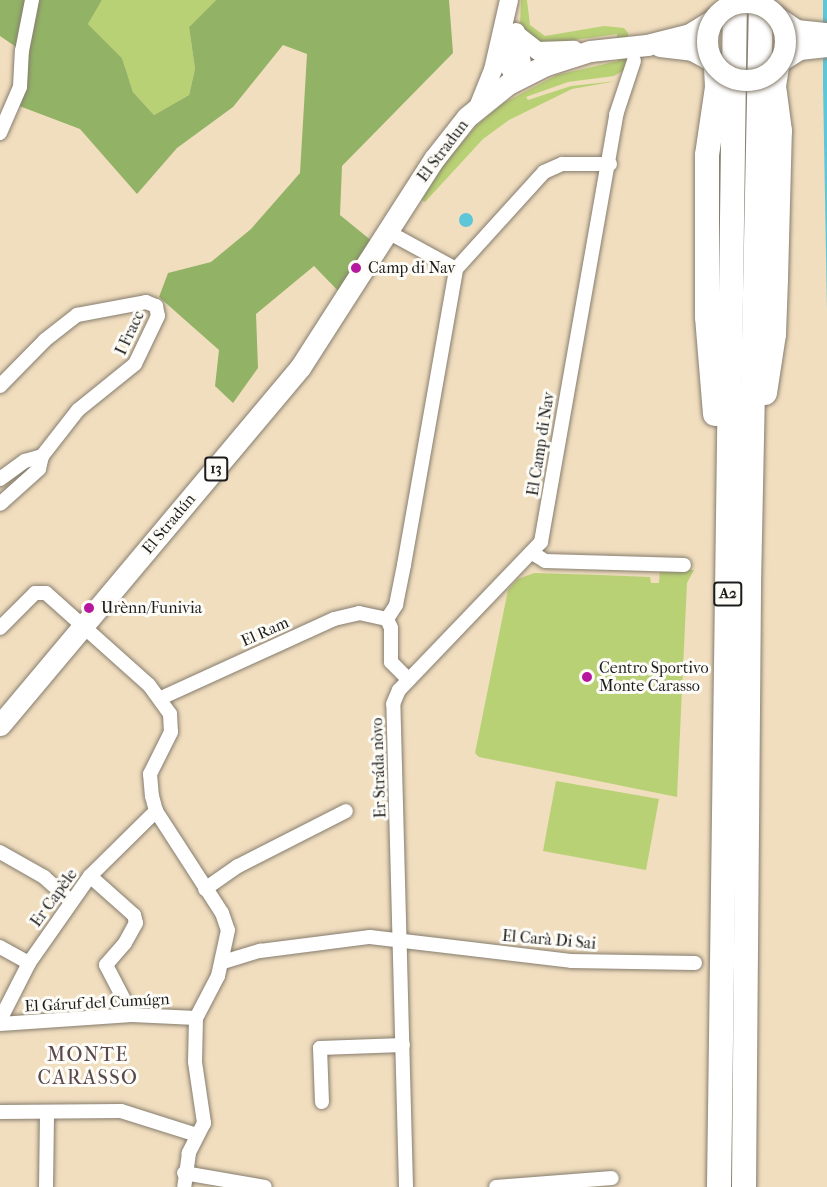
<!DOCTYPE html>
<html>
<head>
<meta charset="utf-8">
<style>
	body { margin:0 }
	#map { position:relative; width:827px; height:1187px; overflow:hidden; background:#f1debf; font-family:"IM FELL French Canon",serif }
	div>[style] { position:absolute }
	.green>* { inset:0; background:#b9d175 }
	.forest>* { inset:0; background:#92b366 }
	.water>* { inset:0; background:#5dc6d8 }
	.round { border-radius:50% }
	.roads { filter:drop-shadow(0 0 2px #867d6e) drop-shadow(0 0 2px #867d6e) }
	.street>* { height:14px; margin:-7px; padding:0 7px; transform-origin:7px; border-radius:7px; background:#fff }
	.secondary>* { height:18px; margin:-9px; padding:0 9px; transform-origin:9px; border-radius:9px; background:#fff }
	.primary>* { height:21px; margin:-10.5px; padding:0 10.5px; transform-origin:10.5px; border-radius:10.5px; background:#fff }
	.highway>* { height:24px; margin:-12px; padding:0 12px; transform-origin:12px; border-radius:12px; background:#fff }
	.bridges { filter:drop-shadow(0 0 2px #867d6e) drop-shadow(0 0 2px #867d6e) }
	.primary-bridge>* { height:21px; margin:-10.5px; padding:0 10.5px; transform-origin:10.5px; border-radius:10.5px; background:#fff }
	.primary-bridge>.ring { margin:-10.5px; padding:0; box-sizing:content-box; background:none; border:21px solid #fff; border-radius:50% }
	.dots>* { width:16px; height:16px; translate:-50% -50%; box-sizing:border-box; border:3px solid #fdfcf7; border-radius:50% }
	span { translate:-50% -50%; white-space:nowrap; text-align:center; line-height:1.15; -webkit-text-stroke:6px #fdfcf7; paint-order:stroke }
	.shield-label span { padding:2px 4px; background:#fdfcf7; border:2px solid; border-radius:4px; -webkit-text-stroke-width:0 }
	.shield-label { font-size:15px; color:#1c1c1c; font-weight:700 }
	.street-label { font-size:16px; color:#1c1c1c }
	.poi-label { font-size:16px; color:#1c1c1c }
	.left { translate:0 -50%; text-align:left }
	.quarter-label { font-size:20px; color:#5a484f; letter-spacing:1.5px }
</style>
</head>
<body>
<div id="map">
	<div class="green">
		<div style="clip-path:polygon(102px 0,216px 0,189px 27px,195px 69px,189px 95px,154px 115px,133px 92px,122px 58px,88px 24px)"></div>
		<div style="clip-path:polygon(521px 0,527px 0,530px 25px,545px 36px,604px 26px,624px 28px,628px 33px,626px 69px,614px 76px,568px 82px,526px 97px,528px 100px,571px 86px,617px 81px,572px 89px,509px 120px,483px 139px,425px 202px,421px 200px,446px 161px,477px 125px,502px 104px,557px 75px,618px 61px,617px 34px,540px 45px,520px 25px)"></div>
		<div style="clip-path:polygon(660px 568px,694px 570px,687px 583px,677px 797px,479px 757px,475px 753px,508px 590px,518px 579px,534px 573px,599px 575px,650px 577px,651px 583px,659px 583px)"></div>
		<div style="clip-path:polygon(556px 781px,659px 799px,646px 870px,543px 851px)"></div>
	</div>
	<div class="forest">
		<div style="clip-path:polygon(0 0,102px 0,88px 24px,122px 58px,133px 92px,154px 115px,189px 95px,195px 69px,189px 27px,216px 0,449px 0,453px 53px,342px 166px,340px 215px,378px 246px,346px 299px,314px 266px,256px 314px,258px 368px,233px 403px,215px 386px,219px 350px,159px 297px,168px 273px,211px 262px,251px 229px,300px 173px,307px 54px,283px 45px,233px 107px,177px 148px,137px 194px,80px 129px,14px 104px,22px 51px,0 36px)"></div>
	</div>
	<div class="water">
		<div style="clip-path:polygon(823px 0,827px 0,827px 310px,823px 84px)"></div>
		<div class="round" style="left:459px;top:213px;width:14px;height:14px"></div>
	</div>
	<div class="roads">
		<div class="street">
			<div style="left:0;top:133px;width:50px;rotate:-66.5deg"></div>
			<div style="left:20px;top:87px;width:36px;rotate:-87deg"></div>
			<div style="left:22px;top:51px;width:52px;rotate:-78.9deg"></div>
			<div style="left:388px;top:232px;width:77px;rotate:28.6deg"></div>
			<div style="left:456px;top:269px;width:131px;rotate:-47.8deg"></div>
			<div style="left:544px;top:172px;width:20px;rotate:-24deg"></div>
			<div style="left:562px;top:164px;width:48px"></div>
			<div style="left:0;top:386px;width:64px;rotate:-45.6deg"></div>
			<div style="left:45px;top:340px;width:41px;rotate:-38deg"></div>
			<div style="left:77px;top:315px;width:70px;rotate:-10.7deg"></div>
			<div style="left:146px;top:302px;width:11px;rotate:22deg"></div>
			<div style="left:156px;top:306px;width:10px;rotate:79deg"></div>
			<div style="left:158px;top:316px;width:53px;rotate:115.6deg"></div>
			<div style="left:135px;top:364px;width:73px;rotate:141.1deg"></div>
			<div style="left:78px;top:410px;width:58px;rotate:128deg"></div>
			<div style="left:42px;top:456px;width:13px;rotate:103deg"></div>
			<div style="left:39px;top:469px;width:52px;rotate:138.1deg"></div>
			<div style="left:0;top:479px;width:31px;rotate:-36deg"></div>
			<div style="left:25px;top:461px;width:18px;rotate:-16deg"></div>
			<div style="left:534px;top:554px;width:13px;rotate:32deg"></div>
			<div style="left:545px;top:561px;width:139px;rotate:1.6deg"></div>
			<div style="left:387px;top:619px;width:17px;rotate:-57deg"></div>
			<div style="left:396px;top:605px;width:41px;rotate:-78.7deg"></div>
			<div style="left:404px;top:565px;width:301px;rotate:-80deg"></div>
			<div style="left:387px;top:619px;width:10px;rotate:66deg"></div>
			<div style="left:391px;top:628px;width:34px;rotate:90deg"></div>
			<div style="left:391px;top:662px;width:25px;rotate:45deg"></div>
			<div style="left:0;top:628px;width:49px;rotate:-45deg"></div>
			<div style="left:35px;top:593px;width:11px"></div>
			<div style="left:46px;top:593px;width:138px;rotate:41.8deg"></div>
			<div style="left:149px;top:685px;width:36px;rotate:54deg"></div>
			<div style="left:170px;top:714px;width:18px;rotate:87deg"></div>
			<div style="left:171px;top:732px;width:47px;rotate:116.6deg"></div>
			<div style="left:150px;top:774px;width:22px;rotate:85deg"></div>
			<div style="left:152px;top:796px;width:16px;rotate:75deg"></div>
			<div style="left:156px;top:811px;width:121px;rotate:57.1deg"></div>
			<div style="left:222px;top:913px;width:18px;rotate:71deg"></div>
			<div style="left:228px;top:930px;width:47px;rotate:102.3deg"></div>
			<div style="left:218px;top:976px;width:47px;rotate:117.6deg"></div>
			<div style="left:196px;top:1018px;width:44px;rotate:91.3deg"></div>
			<div style="left:195px;top:1062px;width:62px;rotate:81.6deg"></div>
			<div style="left:204px;top:1123px;width:34px;rotate:117deg"></div>
			<div style="left:189px;top:1153px;width:34px;rotate:98deg"></div>
			<div style="left:161px;top:698px;width:190px;rotate:-24.5deg"></div>
			<div style="left:334px;top:619px;width:26px;rotate:-13deg"></div>
			<div style="left:359px;top:613px;width:29px;rotate:12deg"></div>
			<div style="left:0;top:852px;width:51px;rotate:29.6deg"></div>
			<div style="left:44px;top:877px;width:36px;rotate:42deg"></div>
			<div style="left:90px;top:876px;width:59px;rotate:41.6deg"></div>
			<div style="left:134px;top:915px;width:8px;rotate:76deg"></div>
			<div style="left:136px;top:923px;width:23px;rotate:119deg"></div>
			<div style="left:125px;top:943px;width:29px;rotate:131deg"></div>
			<div style="left:106px;top:965px;width:56px;rotate:62.5deg"></div>
			<div style="left:205px;top:889px;width:40px;rotate:-34.9deg"></div>
			<div style="left:238px;top:866px;width:121px;rotate:-27deg"></div>
			<div style="left:0;top:947px;width:33px;rotate:29deg"></div>
			<div style="left:223px;top:962px;width:39px;rotate:-17deg"></div>
			<div style="left:260px;top:951px;width:111px;rotate:-7.3deg"></div>
			<div style="left:370px;top:937px;width:202px;rotate:6.8deg"></div>
			<div style="left:571px;top:961px;width:124px;rotate:0.9deg"></div>
			<div style="left:0;top:1020px;width:64px;rotate:-63deg"></div>
			<div style="left:29px;top:963px;width:106px;rotate:-55deg"></div>
			<div style="left:90px;top:876px;width:93px;rotate:-44.6deg"></div>
			<div style="left:0;top:1024px;width:132px;rotate:-3.9deg"></div>
			<div style="left:132px;top:1015px;width:64px;rotate:2.7deg"></div>
			<div style="left:322px;top:1102px;width:54px;rotate:-92.1deg"></div>
			<div style="left:320px;top:1048px;width:83px;rotate:-2.1deg"></div>
			<div style="left:0;top:1112px;width:121px;rotate:-0.5deg"></div>
			<div style="left:121px;top:1111px;width:80px;rotate:17.5deg"></div>
			<div style="left:184px;top:1173px;width:82px;rotate:9.8deg"></div>
			<div style="left:46px;top:1187px;width:75px;rotate:-89.2deg"></div>
			<div style="left:406px;top:1187px;width:483px;rotate:-91.5deg"></div>
			<div style="left:393px;top:704px;width:15px;rotate:-67deg"></div>
			<div style="left:399px;top:690px;width:205px;rotate:-46.2deg"></div>
			<div style="left:541px;top:542px;width:434px;rotate:-80deg"></div>
			<div style="left:616px;top:115px;width:57px;rotate:-71.6deg"></div>
			<div style="left:496px;top:1187px;width:116px;rotate:-4.4deg"></div>
		</div>
		<div class="secondary">
			<div style="left:516px;top:32px;width:43px;rotate:79.2deg"></div>
			<div style="left:516px;top:34px;width:28px;rotate:38deg"></div>
			<div style="left:538px;top:51px;width:36px;rotate:-2deg"></div>
			<div style="left:502px;top:42px;width:18px;rotate:81deg"></div>
			<div style="left:505px;top:60px;width:22px;rotate:60deg"></div>
			<div style="left:478px;top:107px;width:40px;rotate:-68deg"></div>
			<div style="left:493px;top:70px;width:72px;rotate:-77.1deg"></div>
		</div>
		<div class="primary">
			<div style="left:777px;top:17px;width:23px;rotate:34deg"></div>
			<div style="left:796px;top:30px;width:31px;rotate:6deg"></div>
			<div style="left:660px;top:46px;width:32px;rotate:7deg"></div>
			<div style="left:692px;top:50px;width:21px;rotate:28deg"></div>
			<div style="left:780px;top:61px;width:22px;rotate:-32deg"></div>
			<div style="left:799px;top:49px;width:28px;rotate:-6deg"></div>
			<div style="left:0;top:725px;width:468px;rotate:-50deg"></div>
			<div style="left:301px;top:366px;width:246px;rotate:-57.3deg"></div>
			<div style="left:434px;top:159px;width:53px;rotate:-51.8deg"></div>
			<div style="left:467px;top:117px;width:53px;rotate:-38.8deg"></div>
			<div style="left:508px;top:84px;width:42px;rotate:-26.6deg"></div>
			<div style="left:546px;top:65px;width:46px;rotate:-17.7deg"></div>
			<div style="left:590px;top:51px;width:57px;rotate:-6deg"></div>
			<div style="left:647px;top:45px;width:44px;rotate:-14.3deg"></div>
			<div style="left:690px;top:34px;width:28px;rotate:-32deg"></div>
		</div>
		<div class="highway">
			<div style="left:765px;top:393px;width:60px;rotate:-81.3deg"></div>
			<div style="left:774px;top:334px;width:55px;rotate:-87.9deg"></div>
			<div style="left:776px;top:279px;width:148px;rotate:-88.5deg"></div>
			<div style="left:780px;top:131px;width:45px;rotate:-97.6deg"></div>
			<div style="left:774px;top:86px;width:20px;rotate:-81deg"></div>
			<div style="left:715px;top:414px;width:97px;rotate:-94.7deg"></div>
			<div style="left:707px;top:317px;width:162px;rotate:-90deg"></div>
			<div style="left:707px;top:155px;width:69px;rotate:-81.6deg"></div>
			<div style="left:717px;top:87px;width:20px;rotate:-93deg"></div>
			<div style="left:719px;top:1187px;width:1187px;rotate:-89.23deg"></div>
			<div style="left:744px;top:1187px;width:603px;rotate:-89.52deg"></div>
			<div style="left:749px;top:584px;width:584px;rotate:-88.82deg"></div>
		</div>
	</div>
	<div class="bridges">
		<div class="primary-bridge">
			<div class="ring" style="left:707px;top:2px;width:57px;height:57px"></div>
		</div>
	</div>
	<div class="dots">
		<div style="left:356px;top:268px;background:#b5179e"></div>
		<div style="left:89px;top:608px;background:#b5179e"></div>
		<div style="left:587px;top:677px;background:#b5179e"></div>
	</div>
	<div class="shield-label">
		<span style="left:216px;top:469px">13</span>
		<span style="left:728px;top:594px">A2</span>
	</div>
	<div class="street-label">
		<span style="left:443px;top:151px;rotate:-53deg">El Stradun</span>
		<span style="left:130px;top:333px;rotate:-65deg">I Fracc</span>
		<span style="left:541px;top:444px;rotate:-81deg">El Camp di Nav</span>
		<span style="left:169px;top:524px;rotate:-50deg">El Stradún</span>
		<span style="left:265px;top:632px;rotate:-24deg">El Ram</span>
		<span style="left:379px;top:768px;rotate:-92deg">Er Stráda nòvo</span>
		<span style="left:54px;top:898px;rotate:-54deg">Er Capèle</span>
		<span style="left:549px;top:940px;rotate:5deg">El Carà Di Sai</span>
		<span style="left:97px;top:1003px;rotate:-3deg">El Gáruf del Cumúgn</span>
	</div>
	<div class="poi-label">
		<span class="left" style="left:368px;top:268px">Camp di Nav</span>
		<span class="left" style="left:101px;top:608px">Urènn/Funivia</span>
		<span class="left" style="left:599px;top:677px">Centro Sportivo<br>Monte Carasso</span>
	</div>
	<div class="quarter-label">
		<span style="left:88px;top:1066px">MONTE<br>CARASSO</span>
	</div>
</div>
</body>
</html>
